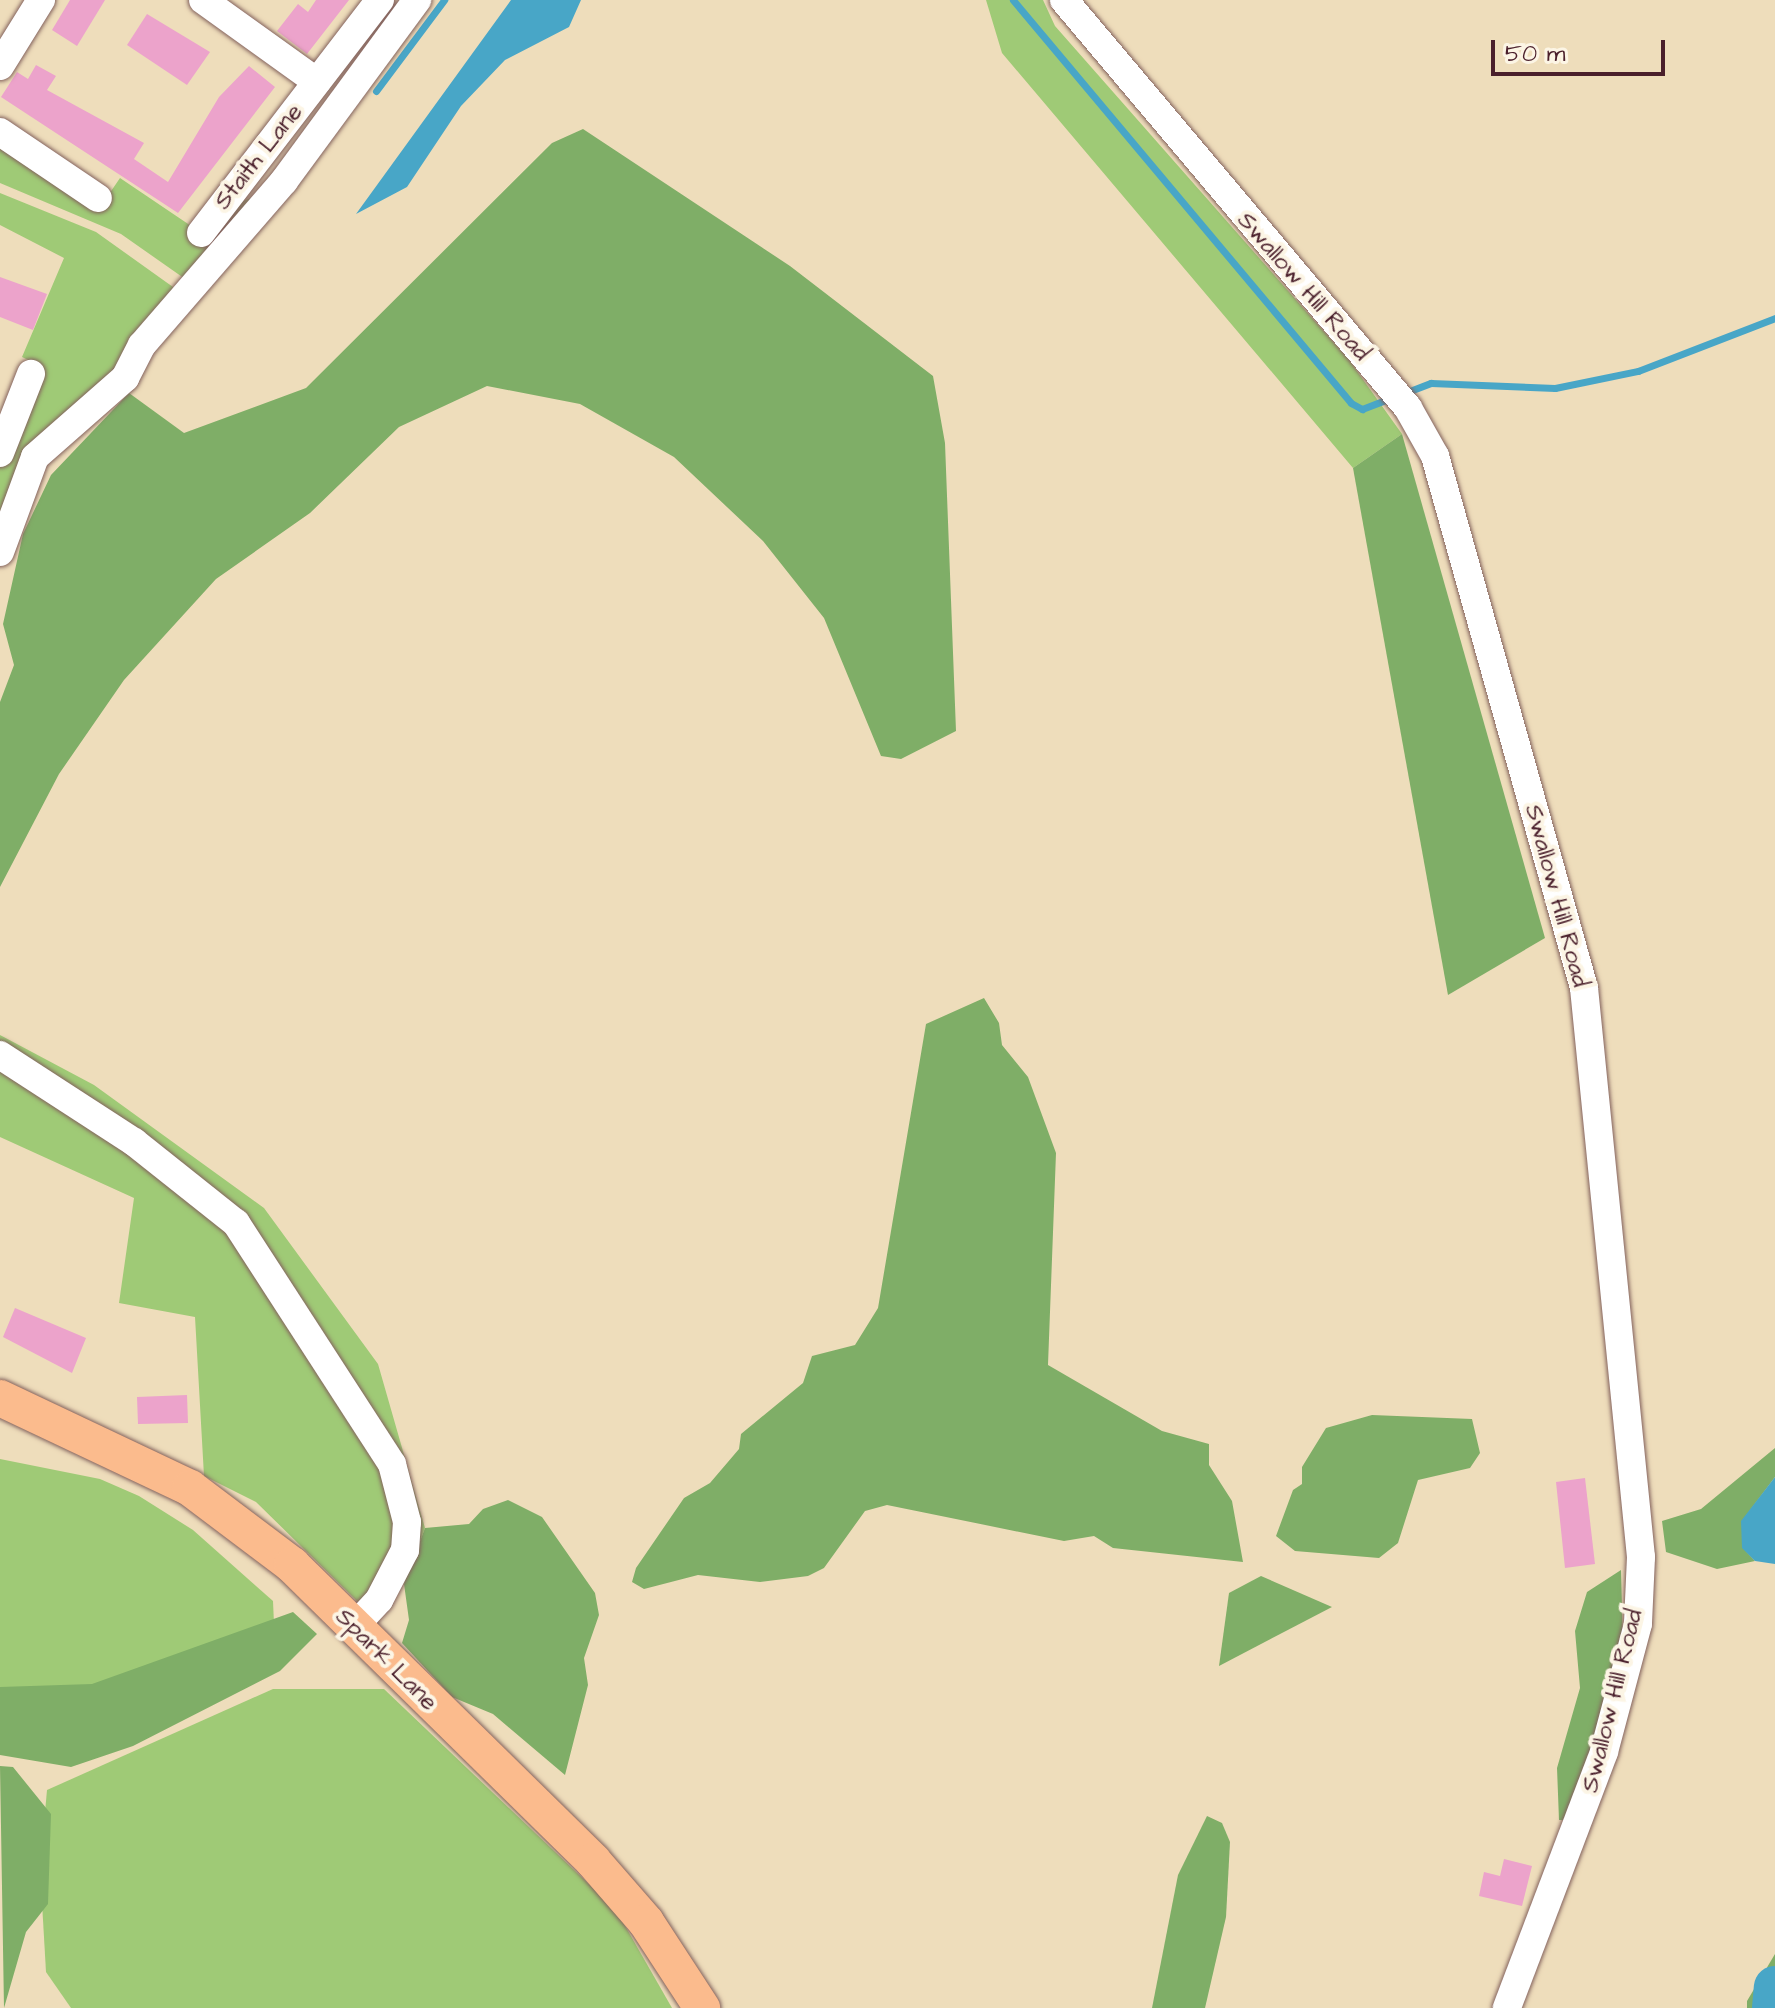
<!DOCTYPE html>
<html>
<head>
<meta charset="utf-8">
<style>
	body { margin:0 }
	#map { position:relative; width:1775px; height:2008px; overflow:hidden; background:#edb; font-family:"Architects Daughter",sans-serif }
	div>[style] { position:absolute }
	.green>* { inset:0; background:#9fca76 }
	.forest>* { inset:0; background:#7fae67 }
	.water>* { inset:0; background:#48a6c7 }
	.stream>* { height:7px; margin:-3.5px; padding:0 3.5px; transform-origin:3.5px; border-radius:3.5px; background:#48a6c7 }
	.river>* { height:42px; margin:-21px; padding:0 21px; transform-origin:21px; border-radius:21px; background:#48a6c7 }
	.building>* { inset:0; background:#eca3cb }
	.roads { filter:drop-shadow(0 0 2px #83625d) drop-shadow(0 0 2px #83625d) }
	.minor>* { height:28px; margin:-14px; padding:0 14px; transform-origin:14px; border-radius:14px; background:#fff }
	.major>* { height:36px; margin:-18px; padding:0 18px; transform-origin:18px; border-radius:18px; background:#fbbb8d }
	span { translate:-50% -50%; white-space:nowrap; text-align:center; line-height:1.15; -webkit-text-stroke:8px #fcf5e5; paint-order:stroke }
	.street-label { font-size:24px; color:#4a1f2b }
	.scale { position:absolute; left:1491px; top:40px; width:174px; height:36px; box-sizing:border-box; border:4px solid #4a1f2b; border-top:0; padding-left:10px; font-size:24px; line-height:28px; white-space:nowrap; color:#4a1f2b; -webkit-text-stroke:6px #fcf5e5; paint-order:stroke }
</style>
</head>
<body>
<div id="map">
	<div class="green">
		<div style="clip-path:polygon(986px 0,1043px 0,1055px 26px,1349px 360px,1402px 434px,1353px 468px,1002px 53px)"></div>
		<div style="clip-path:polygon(0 135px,103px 203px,120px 178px,200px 232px,223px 208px,257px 196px,188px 281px,121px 234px,0 183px)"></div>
		<div style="clip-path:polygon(0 193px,96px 232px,180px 292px,119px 379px,30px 455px,0 538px,0 464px,41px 366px,22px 357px,64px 258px,0 225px)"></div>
		<div style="clip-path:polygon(0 1035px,94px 1085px,264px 1208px,378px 1364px,425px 1528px,404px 1584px,359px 1603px,256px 1502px,204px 1476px,195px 1317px,119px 1303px,134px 1198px,0 1137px)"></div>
		<div style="clip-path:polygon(0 1459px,100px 1479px,139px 1496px,193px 1530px,273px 1601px,274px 1624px,94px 1686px,0 1689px)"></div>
		<div style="clip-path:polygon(273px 1689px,384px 1689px,616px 1910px,672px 2008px,71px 2008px,46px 1972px,40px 1868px,47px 1790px)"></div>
	</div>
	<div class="forest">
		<div style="clip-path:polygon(583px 129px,790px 266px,933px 376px,945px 443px,956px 731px,901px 759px,881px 756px,824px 618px,763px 541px,674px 457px,580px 404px,487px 386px,399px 427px,310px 513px,216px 579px,124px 680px,59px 774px,0 887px,0 702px,14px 665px,3px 624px,23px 534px,51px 475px,129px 393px,184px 433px,306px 388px,552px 143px)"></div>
		<div style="clip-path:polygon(1402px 434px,1545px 938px,1448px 995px,1353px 468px)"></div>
		<div style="clip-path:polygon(984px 998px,999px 1023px,1002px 1045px,1028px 1077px,1056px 1153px,1048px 1365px,1162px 1431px,1209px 1444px,1209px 1465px,1232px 1501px,1243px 1562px,1113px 1548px,1094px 1536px,1064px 1541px,887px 1505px,865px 1511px,824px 1568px,808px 1576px,760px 1582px,698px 1575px,644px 1589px,632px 1582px,636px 1568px,684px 1498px,710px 1483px,739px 1449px,741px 1434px,803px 1383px,812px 1356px,855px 1345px,878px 1308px,926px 1024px)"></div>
		<div style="clip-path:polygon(1372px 1415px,1472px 1419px,1480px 1453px,1470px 1468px,1418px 1480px,1398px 1543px,1379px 1558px,1295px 1551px,1276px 1536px,1293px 1490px,1302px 1484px,1302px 1467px,1326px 1428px)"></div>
		<div style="clip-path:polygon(1775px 1448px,1775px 1477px,1742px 1521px,1743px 1548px,1755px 1561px,1717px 1569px,1666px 1552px,1662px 1521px,1701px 1509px)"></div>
		<div style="clip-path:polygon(508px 1500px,542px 1517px,595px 1593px,599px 1615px,584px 1658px,588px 1685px,565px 1775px,493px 1714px,452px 1697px,402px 1643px,409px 1620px,404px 1584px,425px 1528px,469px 1524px,483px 1509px)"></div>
		<div style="clip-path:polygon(1621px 1570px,1623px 1643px,1571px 1820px,1559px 1820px,1557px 1768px,1580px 1688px,1575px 1631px,1587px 1592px)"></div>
		<div style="clip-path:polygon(1261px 1576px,1332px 1607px,1219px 1666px,1229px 1593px)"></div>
		<div style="clip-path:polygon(293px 1612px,317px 1634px,280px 1671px,133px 1746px,71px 1767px,0 1755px,0 1687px,92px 1684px)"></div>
		<div style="clip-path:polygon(0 1766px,13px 1767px,51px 1814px,48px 1904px,26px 1932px,4px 2008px)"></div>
		<div style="clip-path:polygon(1207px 1816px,1222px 1823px,1230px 1842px,1226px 1917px,1205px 2008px,1152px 2008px,1178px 1875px)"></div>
		<div style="clip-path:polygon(1775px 1954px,1775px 2008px,1747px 2008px,1747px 2001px)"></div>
	</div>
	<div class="water">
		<div style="clip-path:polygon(511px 0,581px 0,569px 27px,505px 60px,461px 106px,407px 187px,356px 214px)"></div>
		<div style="clip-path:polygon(1775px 1477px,1775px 1564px,1755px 1561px,1742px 1548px,1741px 1521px)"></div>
	</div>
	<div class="stream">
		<div style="left:1013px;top:0;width:526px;rotate:50.01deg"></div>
		<div style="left:1351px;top:403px;width:13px;rotate:29deg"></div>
		<div style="left:1362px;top:409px;width:31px;rotate:-21deg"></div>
		<div style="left:376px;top:91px;width:114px;rotate:-53.2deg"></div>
		<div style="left:1402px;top:394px;width:31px;rotate:-21deg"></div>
		<div style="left:1431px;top:383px;width:124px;rotate:2.3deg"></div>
		<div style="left:1555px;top:388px;width:85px;rotate:-11.6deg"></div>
		<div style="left:1638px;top:371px;width:147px;rotate:-21.1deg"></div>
	</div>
	<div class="river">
		<div style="left:1773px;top:2008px;width:21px;rotate:-85deg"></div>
	</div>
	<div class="building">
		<div style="clip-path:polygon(70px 0,105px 0,77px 46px,52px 30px)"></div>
		<div style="clip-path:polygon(316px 0,349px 0,307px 54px,277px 31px,298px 4px,308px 12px)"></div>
		<div style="clip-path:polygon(147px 14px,210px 52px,187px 85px,127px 45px)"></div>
		<div style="clip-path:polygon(36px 65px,56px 76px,47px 90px,144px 143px,134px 159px,168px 182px,219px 97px,249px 66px,275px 87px,178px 213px,1px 97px,17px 72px,28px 79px)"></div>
		<div style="clip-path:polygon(0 277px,47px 294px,33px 330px,0 317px)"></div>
		<div style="clip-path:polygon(15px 1308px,86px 1338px,72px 1373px,3px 1337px)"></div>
		<div style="clip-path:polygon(187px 1395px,188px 1423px,138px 1424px,137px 1397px)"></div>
		<div style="clip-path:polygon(1585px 1478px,1595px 1564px,1565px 1568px,1556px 1482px)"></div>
		<div style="clip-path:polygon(1504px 1859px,1532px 1866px,1522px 1906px,1479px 1896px,1484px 1872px,1500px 1876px)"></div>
	</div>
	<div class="roads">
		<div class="minor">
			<div style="left:203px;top:0;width:140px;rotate:35.7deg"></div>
			<div style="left:1064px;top:0;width:534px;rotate:49.86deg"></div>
			<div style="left:1408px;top:408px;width:55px;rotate:60.6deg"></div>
			<div style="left:1435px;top:456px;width:552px;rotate:74.35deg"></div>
			<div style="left:1584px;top:988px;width:572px;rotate:84.28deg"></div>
			<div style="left:1641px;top:1557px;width:67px;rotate:92.6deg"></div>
			<div style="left:1638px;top:1624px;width:132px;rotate:104.9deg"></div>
			<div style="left:1604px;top:1752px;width:274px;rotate:110.8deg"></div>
			<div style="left:0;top:66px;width:78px;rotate:-58.2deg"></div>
			<div style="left:0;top:132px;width:118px;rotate:34deg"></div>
			<div style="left:201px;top:233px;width:294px;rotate:-52.5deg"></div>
			<div style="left:0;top:453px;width:85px;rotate:-68.6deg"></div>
			<div style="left:0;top:552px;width:101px;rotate:-69.8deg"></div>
			<div style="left:35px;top:457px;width:120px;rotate:-41.3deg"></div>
			<div style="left:125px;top:378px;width:37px;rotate:-63deg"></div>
			<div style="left:142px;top:345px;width:217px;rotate:-49.1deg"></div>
			<div style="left:284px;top:181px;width:225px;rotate:-53.7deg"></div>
			<div style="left:0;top:1055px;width:160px;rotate:33deg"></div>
			<div style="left:134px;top:1142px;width:130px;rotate:38.5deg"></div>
			<div style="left:236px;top:1223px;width:287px;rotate:57.1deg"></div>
			<div style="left:392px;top:1464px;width:60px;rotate:75.5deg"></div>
			<div style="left:407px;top:1522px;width:28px;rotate:94deg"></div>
			<div style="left:405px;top:1550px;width:56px;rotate:117.5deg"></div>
			<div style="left:379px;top:1600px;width:38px;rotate:133deg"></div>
		</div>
		<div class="major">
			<div style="left:0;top:1398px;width:210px;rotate:25.3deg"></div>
			<div style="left:190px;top:1488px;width:128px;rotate:37deg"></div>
			<div style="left:292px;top:1565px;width:422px;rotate:44.5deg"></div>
			<div style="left:593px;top:1861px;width:81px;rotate:49deg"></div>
			<div style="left:646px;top:1922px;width:103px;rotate:56.9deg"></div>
		</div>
	</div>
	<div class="street-label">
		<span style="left:259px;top:157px;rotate:-52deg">Staith Lane</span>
		<span style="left:1303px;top:287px;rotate:49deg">Swallow Hill Road</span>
		<span style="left:1556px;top:896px;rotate:75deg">Swallow Hill Road</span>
		<span style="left:386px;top:1660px;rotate:45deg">Spark Lane</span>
		<span style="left:1613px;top:1701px;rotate:-76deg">Swallow Hill Road</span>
	</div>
	<div class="scale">50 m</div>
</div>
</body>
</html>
